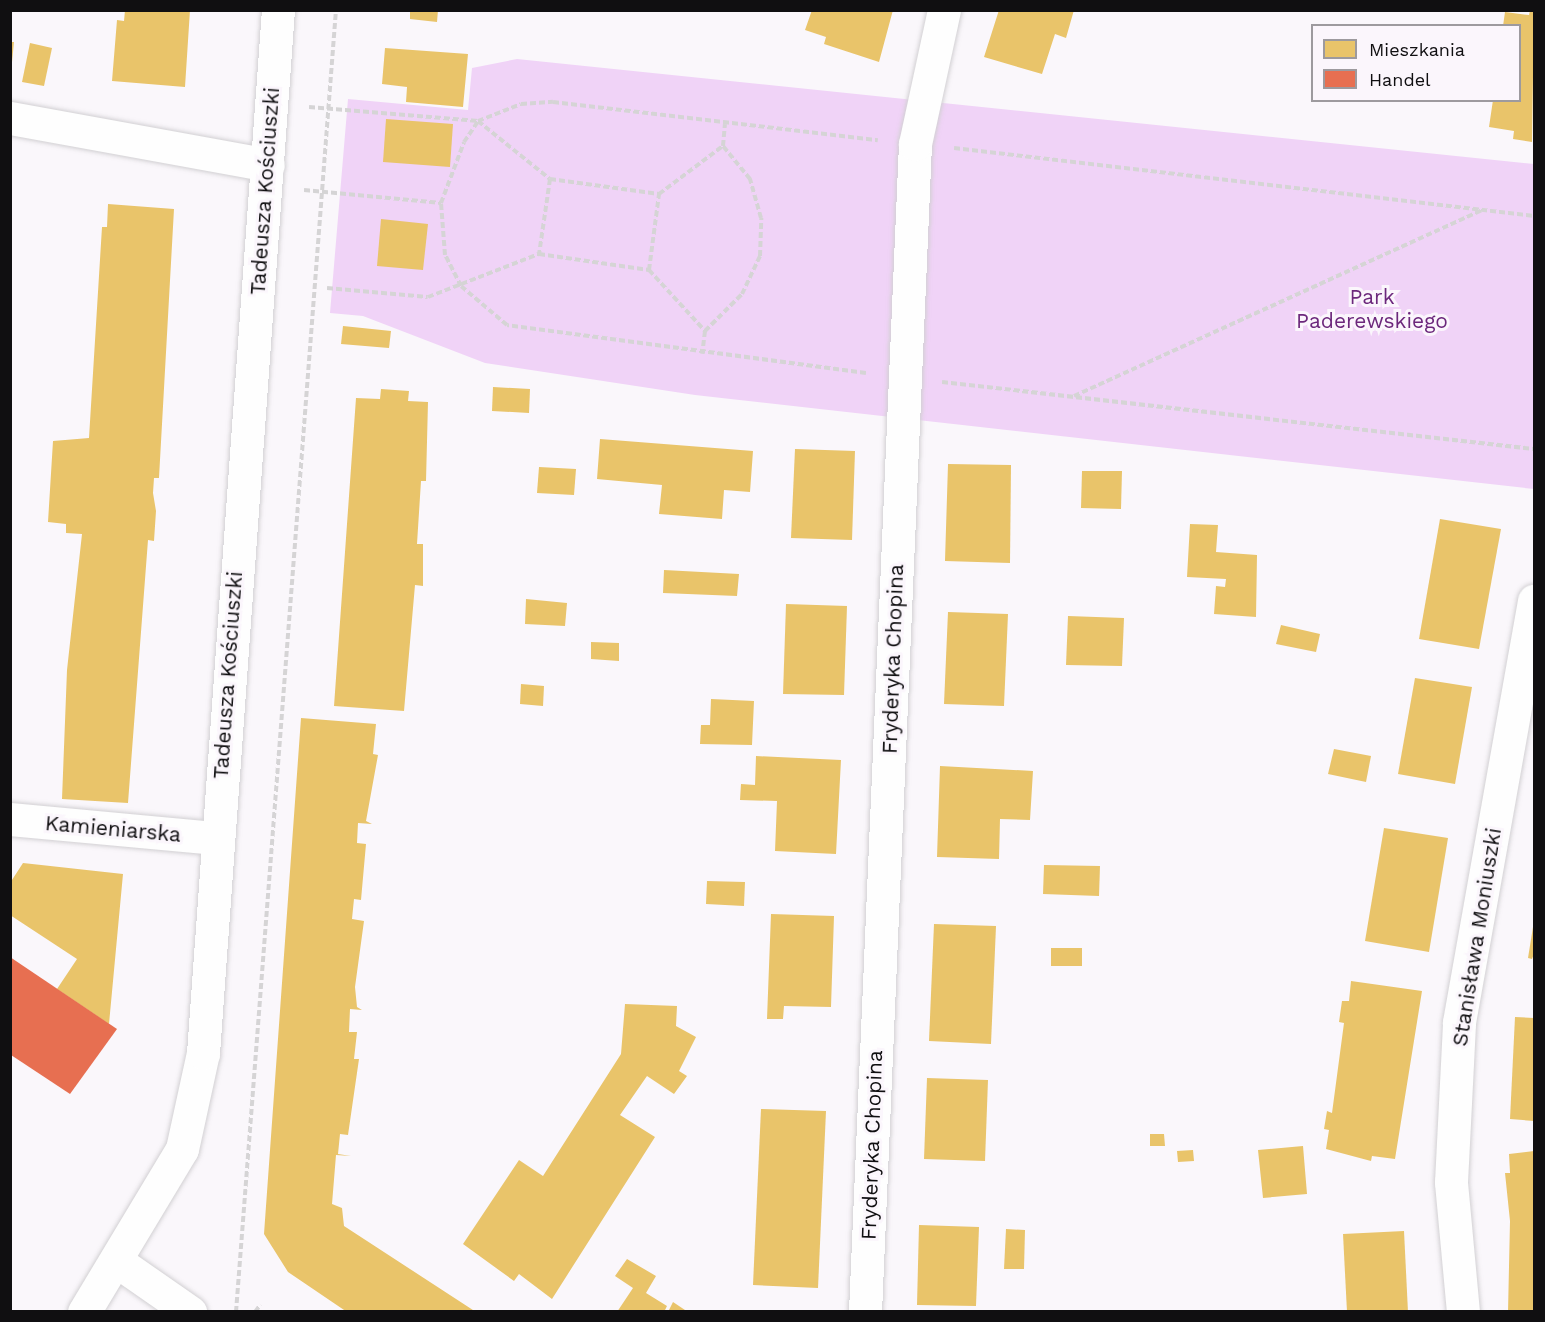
<!DOCTYPE html>
<html>
<head>
<meta charset="utf-8">
<style>
	body { margin:0 }
	#map { position:relative; width:1545px; height:1322px; overflow:hidden; background:#faf7fb; font-family:"Work Sans",sans-serif }
	div>[style] { position:absolute }
	.green>* { inset:0; background:#f0d3f7 }
	.homes>* { inset:0; background:#e9c46a }
	.shops>* { inset:0; background:#e76f51 }
	.path>* { height:4px; margin-top:-2px; transform-origin:0; background:repeating-linear-gradient(90deg,#d5d4d5 0 6px,transparent 0 9px) }
	.roads { filter:drop-shadow(0 0 2px #d2d0d3) drop-shadow(0 0 2px #d2d0d3) }
	.street>* { height:33px; margin:-16.5px; padding:0 16.5px; transform-origin:16.5px; border-radius:16.5px; background:#fefefe }
	.secondary>* { height:33px; margin:-16.5px; padding:0 16.5px; transform-origin:16.5px; border-radius:16.5px; background:#fefefe }
	span { translate:-50% -50%; white-space:nowrap; text-align:center; line-height:1.15; -webkit-text-stroke:6px #fbf6fc; paint-order:stroke }
	.street-label { font-size:21px; color:#100f11 }
	.park-label { font-size:21px; color:#6c287c }
	.frame { position:absolute; inset:0; border:12px solid #100f11; pointer-events:none }
	.legend { position:absolute; left:1311px; top:24px; width:210px; height:78px; box-sizing:border-box; background:#fbf6fc; border:2px solid #9d9a9e; margin:0; padding:8px 10px; list-style:none; font-size:18px; color:#100f11 }
	.legend li { display:flex; align-items:center; gap:12px; height:30px }
	.legend b { width:30px; border:2px solid #9d9a9e }
</style>
</head>
<body>
<div id="map">
	<div class="green">
		<div style="clip-path:polygon(517px 59px,1534px 164px,1534px 489px,695px 395px,485px 363px,363px 316px,330px 313px,348px 99px,468px 110px,472px 68px)"></div>
	</div>
	<div class="homes">
		<div style="clip-path:polygon(125px 10px,190px 10px,185px 87px,112px 81px,117px 20px,124px 21px)"></div>
		<div style="clip-path:polygon(410px 10px,438px 10px,437px 22px,410px 19px)"></div>
		<div style="clip-path:polygon(812px 10px,893px 10px,879px 62px,824px 44px,826px 37px,805px 30px)"></div>
		<div style="clip-path:polygon(999px 10px,1074px 10px,1066px 38px,1055px 34px,1042px 74px,984px 57px)"></div>
		<div style="clip-path:polygon(1530px 10px,1534px 10px,1532px 142px,1513px 139px,1514px 131px,1489px 127px,1493px 100px,1520px 100px,1520px 26px,1503px 26px,1505px 12px,1529px 15px)"></div>
		<div style="clip-path:polygon(10px 42px,14px 42px,12px 62px,10px 62px)"></div>
		<div style="clip-path:polygon(30px 43px,52px 48px,44px 86px,22px 82px)"></div>
		<div style="clip-path:polygon(385px 48px,468px 54px,463px 107px,406px 102px,407px 87px,382px 84px)"></div>
		<div style="clip-path:polygon(386px 119px,453px 124px,450px 167px,383px 162px)"></div>
		<div style="clip-path:polygon(108px 204px,174px 209px,159px 478px,154px 478px,153px 493px,156px 511px,154px 541px,148px 540px,128px 803px,62px 799px,67px 670px,82px 534px,66px 533px,66px 524px,48px 522px,53px 441px,89px 438px,102px 227px,107px 227px)"></div>
		<div style="clip-path:polygon(381px 219px,428px 224px,423px 270px,377px 266px)"></div>
		<div style="clip-path:polygon(343px 326px,391px 331px,389px 348px,341px 344px)"></div>
		<div style="clip-path:polygon(493px 387px,530px 389px,529px 413px,492px 411px)"></div>
		<div style="clip-path:polygon(381px 389px,409px 391px,408px 401px,428px 402px,426px 481px,421px 481px,417px 544px,423px 544px,423px 586px,415px 585px,404px 711px,334px 706px,356px 398px,380px 399px)"></div>
		<div style="clip-path:polygon(600px 439px,753px 451px,750px 492px,724px 490px,722px 519px,659px 514px,662px 485px,597px 479px)"></div>
		<div style="clip-path:polygon(795px 449px,855px 451px,852px 540px,791px 538px)"></div>
		<div style="clip-path:polygon(948px 464px,1011px 465px,1010px 563px,945px 561px)"></div>
		<div style="clip-path:polygon(539px 467px,576px 469px,574px 495px,537px 493px)"></div>
		<div style="clip-path:polygon(1082px 471px,1122px 471px,1121px 509px,1081px 508px)"></div>
		<div style="clip-path:polygon(1440px 519px,1501px 529px,1479px 649px,1419px 639px)"></div>
		<div style="clip-path:polygon(1190px 524px,1218px 525px,1216px 552px,1257px 555px,1256px 617px,1214px 614px,1216px 586px,1225px 587px,1226px 579px,1187px 577px)"></div>
		<div style="clip-path:polygon(664px 570px,739px 574px,737px 596px,663px 593px)"></div>
		<div style="clip-path:polygon(526px 599px,567px 603px,565px 626px,525px 624px)"></div>
		<div style="clip-path:polygon(786px 604px,847px 606px,844px 695px,783px 694px)"></div>
		<div style="clip-path:polygon(948px 612px,1008px 614px,1004px 706px,944px 704px)"></div>
		<div style="clip-path:polygon(1068px 616px,1124px 618px,1122px 666px,1066px 665px)"></div>
		<div style="clip-path:polygon(1281px 625px,1320px 634px,1316px 652px,1276px 644px)"></div>
		<div style="clip-path:polygon(591px 642px,619px 643px,619px 661px,591px 659px)"></div>
		<div style="clip-path:polygon(1415px 678px,1472px 687px,1455px 784px,1398px 774px)"></div>
		<div style="clip-path:polygon(521px 684px,544px 686px,543px 706px,520px 704px)"></div>
		<div style="clip-path:polygon(711px 699px,754px 701px,752px 745px,700px 744px,701px 725px,710px 725px)"></div>
		<div style="clip-path:polygon(301px 718px,376px 724px,373px 754px,378px 755px,366px 821px,372px 824px,358px 823px,357px 843px,366px 844px,361px 900px,354px 899px,352px 919px,364px 921px,355px 987px,357px 1007px,362px 1010px,350px 1009px,349px 1032px,357px 1032px,354px 1059px,359px 1059px,348px 1135px,340px 1134px,338px 1154px,351px 1156px,336px 1155px,332px 1204px,342px 1208px,344px 1226px,476px 1312px,347px 1312px,288px 1272px,264px 1234px)"></div>
		<div style="clip-path:polygon(1334px 749px,1371px 756px,1366px 782px,1328px 774px)"></div>
		<div style="clip-path:polygon(756px 756px,841px 760px,836px 854px,775px 851px,777px 801px,740px 800px,741px 784px,755px 785px)"></div>
		<div style="clip-path:polygon(940px 766px,1033px 771px,1030px 820px,1000px 819px,999px 859px,937px 857px)"></div>
		<div style="clip-path:polygon(1384px 828px,1448px 838px,1429px 952px,1365px 941px)"></div>
		<div style="clip-path:polygon(23px 863px,123px 874px,109px 1024px,57px 989px,77px 959px,10px 915px,10px 883px)"></div>
		<div style="clip-path:polygon(1044px 865px,1100px 866px,1099px 896px,1043px 894px)"></div>
		<div style="clip-path:polygon(707px 881px,745px 882px,744px 906px,706px 904px)"></div>
		<div style="clip-path:polygon(771px 914px,834px 916px,831px 1007px,784px 1006px,783px 1019px,767px 1019px)"></div>
		<div style="clip-path:polygon(934px 924px,996px 926px,991px 1044px,929px 1041px)"></div>
		<div style="clip-path:polygon(1533px 927px,1534px 954px,1532px 959px,1528px 958px)"></div>
		<div style="clip-path:polygon(1051px 948px,1082px 948px,1082px 966px,1051px 966px)"></div>
		<div style="clip-path:polygon(1351px 981px,1422px 991px,1395px 1159px,1372px 1156px,1371px 1161px,1326px 1149px,1329px 1130px,1324px 1129px,1327px 1111px,1332px 1113px,1344px 1023px,1339px 1022px,1342px 1001px,1349px 1001px)"></div>
		<div style="clip-path:polygon(625px 1004px,677px 1006px,676px 1026px,696px 1037px,679px 1071px,687px 1076px,674px 1094px,647px 1076px,620px 1115px,655px 1137px,552px 1299px,519px 1274px,514px 1281px,463px 1244px,519px 1160px,543px 1176px,621px 1054px)"></div>
		<div style="clip-path:polygon(1515px 1017px,1534px 1018px,1534px 1121px,1510px 1119px)"></div>
		<div style="clip-path:polygon(927px 1078px,988px 1080px,985px 1161px,924px 1159px)"></div>
		<div style="clip-path:polygon(761px 1109px,826px 1111px,818px 1288px,753px 1285px)"></div>
		<div style="clip-path:polygon(1150px 1134px,1164px 1134px,1165px 1146px,1150px 1146px)"></div>
		<div style="clip-path:polygon(1303px 1146px,1307px 1194px,1263px 1198px,1258px 1150px)"></div>
		<div style="clip-path:polygon(1193px 1150px,1194px 1161px,1178px 1162px,1177px 1151px)"></div>
		<div style="clip-path:polygon(1534px 1151px,1534px 1312px,1508px 1312px,1510px 1221px,1505px 1173px,1510px 1173px,1509px 1154px)"></div>
		<div style="clip-path:polygon(919px 1225px,979px 1227px,976px 1306px,917px 1305px)"></div>
		<div style="clip-path:polygon(1006px 1229px,1025px 1230px,1024px 1269px,1004px 1269px)"></div>
		<div style="clip-path:polygon(1404px 1231px,1408px 1312px,1347px 1312px,1343px 1234px)"></div>
		<div style="clip-path:polygon(627px 1259px,656px 1276px,646px 1293px,667px 1306px,664px 1312px,617px 1312px,633px 1288px,615px 1276px)"></div>
		<div style="clip-path:polygon(673px 1302px,688px 1312px,668px 1312px)"></div>
	</div>
	<div class="shops">
		<div style="clip-path:polygon(10px 957px,117px 1029px,70px 1094px,11px 1055px)"></div>
	</div>
	<div class="path">
		<div style="left:309px;top:107px;width:170px;rotate:4.7deg"></div>
		<div style="left:478px;top:121px;width:92px;rotate:38.9deg"></div>
		<div style="left:550px;top:179px;width:76px;rotate:98.3deg"></div>
		<div style="left:539px;top:254px;width:111px;rotate:8.3deg"></div>
		<div style="left:649px;top:270px;width:83px;rotate:47.4deg"></div>
		<div style="left:705px;top:331px;width:23px;rotate:97deg"></div>
		<div style="left:954px;top:148px;width:584px;rotate:6.69deg"></div>
		<div style="left:550px;top:179px;width:110px;rotate:7.8deg"></div>
		<div style="left:659px;top:194px;width:80px;rotate:-36.9deg"></div>
		<div style="left:723px;top:146px;width:22px;rotate:-85deg"></div>
		<div style="left:304px;top:190px;width:138px;rotate:5.4deg"></div>
		<div style="left:649px;top:270px;width:77px;rotate:-82.5deg"></div>
		<div style="left:327px;top:288px;width:101px;rotate:5.1deg"></div>
		<div style="left:428px;top:297px;width:119px;rotate:-21.2deg"></div>
		<div style="left:705px;top:331px;width:52px;rotate:-45deg"></div>
		<div style="left:742px;top:294px;width:42px;rotate:-64.7deg"></div>
		<div style="left:760px;top:256px;width:38px;rotate:-88deg"></div>
		<div style="left:761px;top:218px;width:41px;rotate:-105.8deg"></div>
		<div style="left:750px;top:179px;width:43px;rotate:-129.3deg"></div>
		<div style="left:866px;top:373px;width:362px;rotate:-172.4deg"></div>
		<div style="left:507px;top:325px;width:60px;rotate:-139.7deg"></div>
		<div style="left:461px;top:286px;width:35px;rotate:-117deg"></div>
		<div style="left:445px;top:255px;width:52px;rotate:-94.4deg"></div>
		<div style="left:441px;top:203px;width:65px;rotate:-69.3deg"></div>
		<div style="left:464px;top:142px;width:25px;rotate:-56deg"></div>
		<div style="left:478px;top:121px;width:46px;rotate:-21.6deg"></div>
		<div style="left:521px;top:104px;width:32px;rotate:-4deg"></div>
		<div style="left:553px;top:102px;width:327px;rotate:6.7deg"></div>
		<div style="left:942px;top:382px;width:596px;rotate:6.46deg"></div>
		<div style="left:1074px;top:396px;width:448px;rotate:-24.5deg"></div>
		<div style="left:236px;top:1312px;width:1306px;rotate:-85.61deg"></div>
		<div style="left:255px;top:1312px;width:9px;rotate:-54deg"></div>
	</div>
	<div class="roads">
		<div class="street">
			<div style="left:10px;top:118px;width:262px;rotate:10.3deg"></div>
			<div style="left:10px;top:819px;width:207px;rotate:5.3deg"></div>
			<div style="left:865px;top:1312px;width:1169px;rotate:-87.55deg"></div>
			<div style="left:915px;top:144px;width:137px;rotate:-77.8deg"></div>
			<div style="left:1463px;top:1312px;width:131px;rotate:-95.3deg"></div>
			<div style="left:1451px;top:1182px;width:160px;rotate:-87.1deg"></div>
			<div style="left:1459px;top:1022px;width:428px;rotate:-79.9deg"></div>
		</div>
		<div class="secondary">
			<div style="left:118px;top:1262px;width:88px;rotate:34.8deg"></div>
			<div style="left:84px;top:1312px;width:190px;rotate:-59deg"></div>
			<div style="left:182px;top:1149px;width:98px;rotate:-77.7deg"></div>
			<div style="left:203px;top:1053px;width:1046px;rotate:-85.89deg"></div>
		</div>
	</div>
	<div class="street-label">
		<span style="left:265px;top:191px;rotate:-86deg">Tadeusza Kościuszki</span>
		<span style="left:893px;top:659px;rotate:-88deg">Fryderyka Chopina</span>
		<span style="left:228px;top:675px;rotate:-86deg">Tadeusza Kościuszki</span>
		<span style="left:113px;top:829px;rotate:5deg">Kamieniarska</span>
		<span style="left:1477px;top:937px;rotate:-81deg">Stanisława Moniuszki</span>
		<span style="left:872px;top:1145px;rotate:-88deg">Fryderyka Chopina</span>
	</div>
	<div class="park-label">
		<span style="left:1372px;top:309px">Park<br>Paderewskiego</span>
	</div>
	<div class="frame"></div>
	<ul class="legend">
	<li><b style="height:16px;background:#e9c46a"></b>Mieszkania</li>
	<li><b style="height:16px;background:#e76f51"></b>Handel</li>
	</ul>
</div>
</body>
</html>
